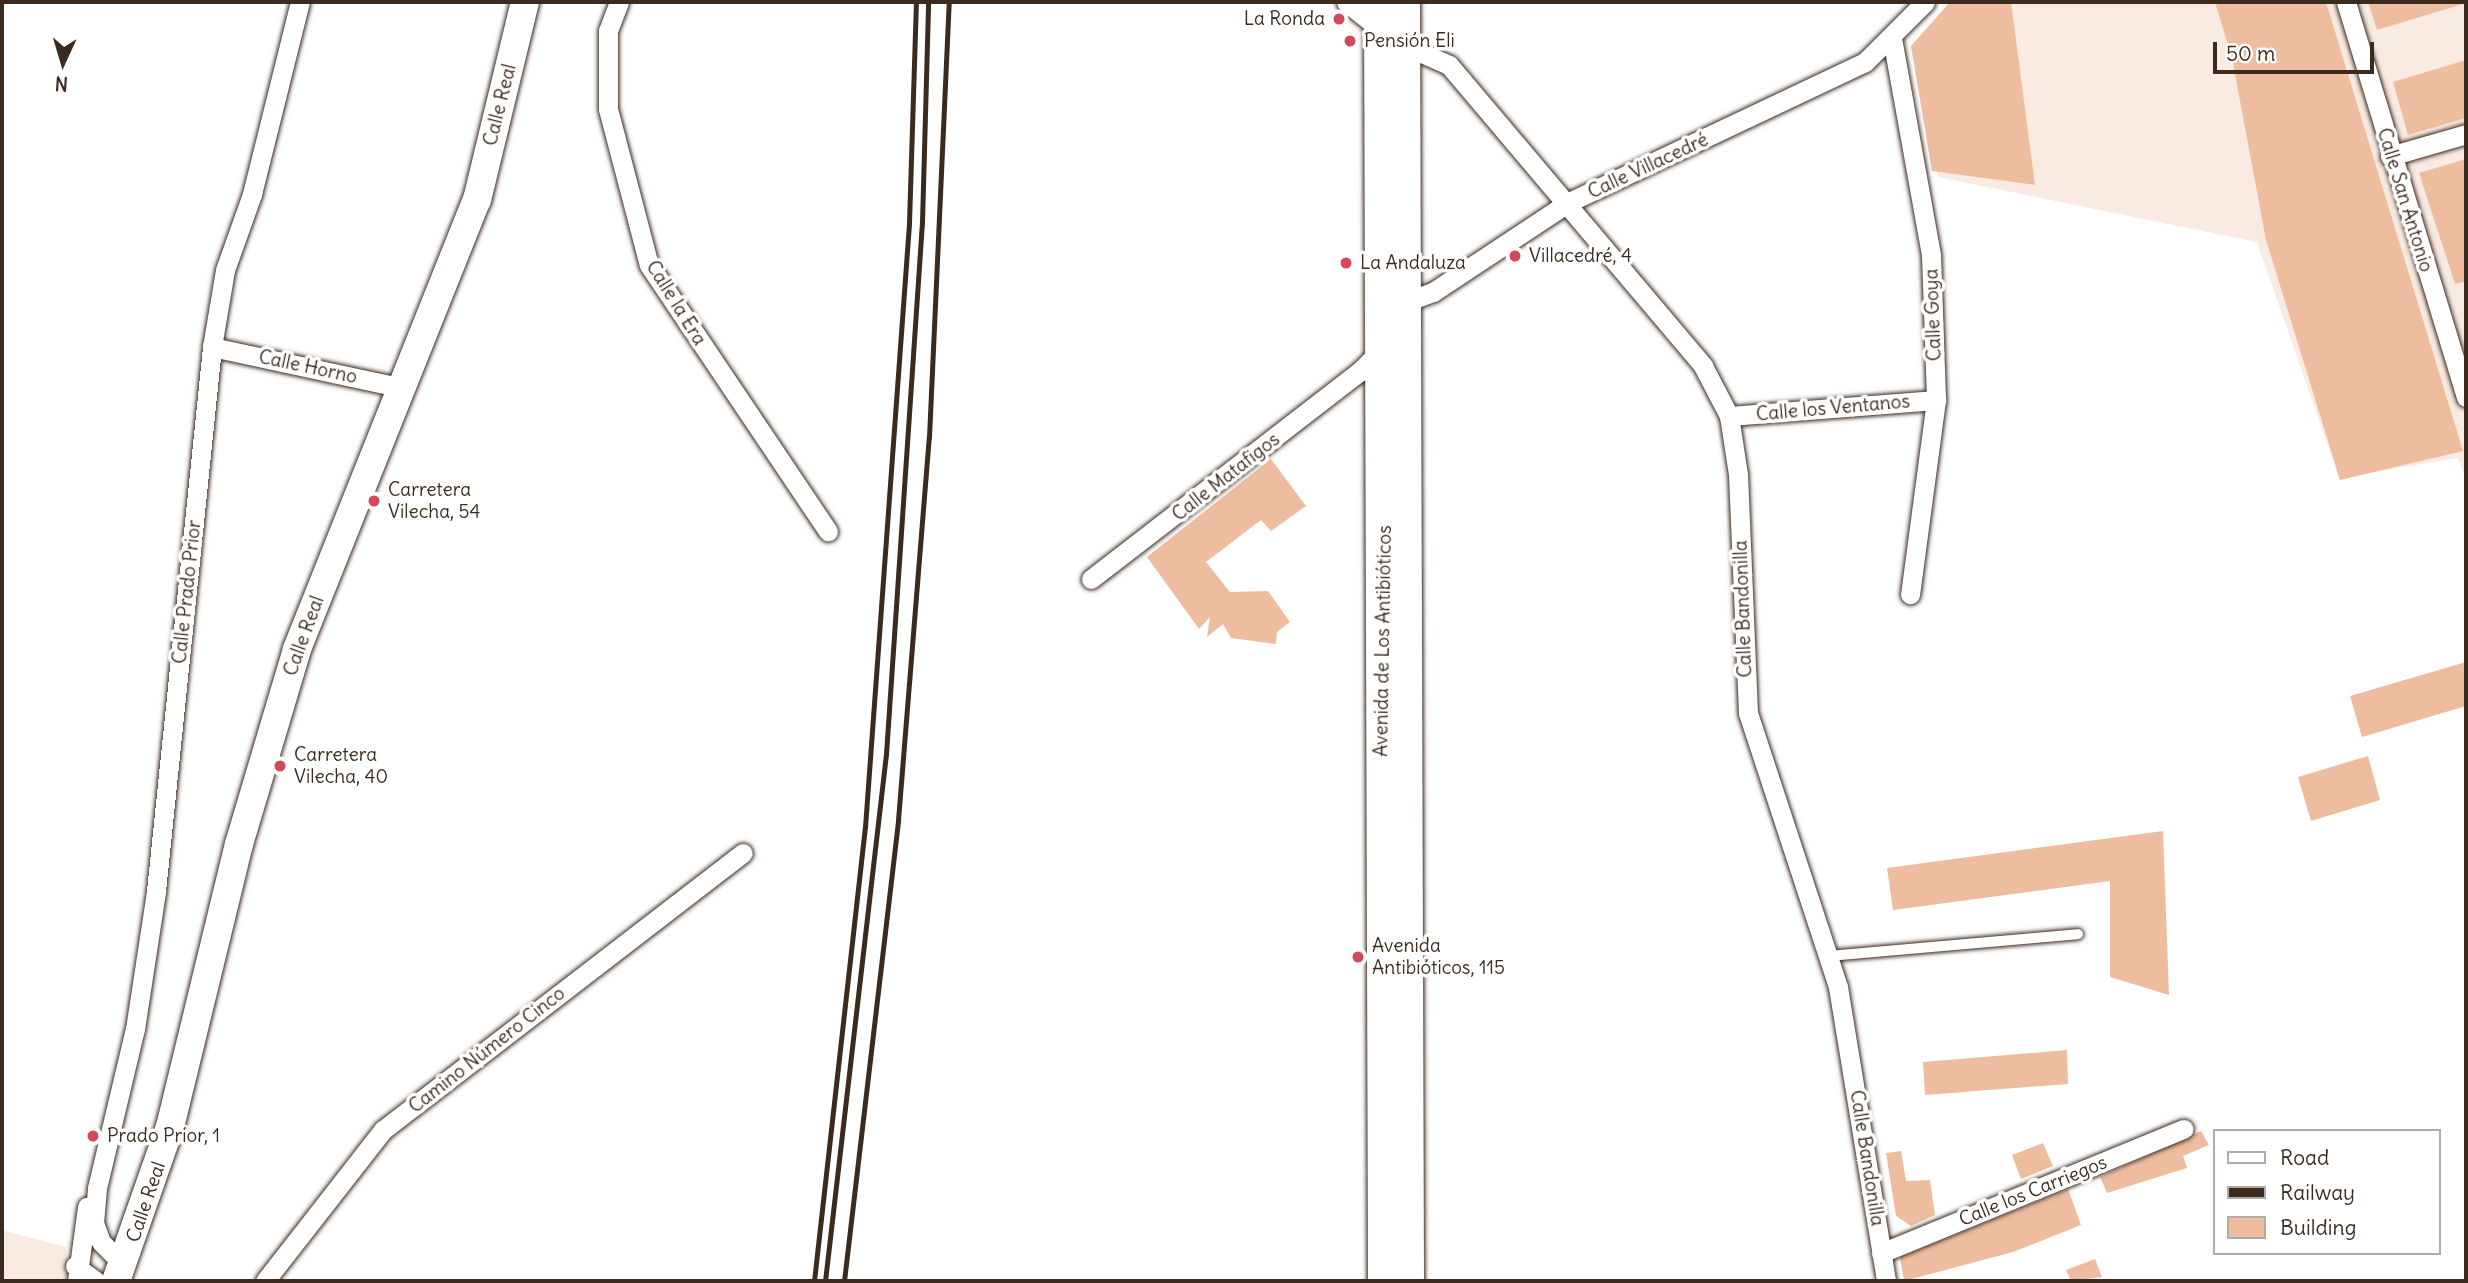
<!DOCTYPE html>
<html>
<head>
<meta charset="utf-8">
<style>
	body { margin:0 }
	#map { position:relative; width:2468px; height:1283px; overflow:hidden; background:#fff; font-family:Delius,sans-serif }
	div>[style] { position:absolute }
	.built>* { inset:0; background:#faebe2 }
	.building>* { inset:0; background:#eebd9f }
	.roads { filter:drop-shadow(0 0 2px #3b2a1e) drop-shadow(0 0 2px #3b2a1e) }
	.lane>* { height:10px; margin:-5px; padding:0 5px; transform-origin:5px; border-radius:5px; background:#fff }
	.street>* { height:19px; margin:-9.5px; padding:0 9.5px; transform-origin:9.5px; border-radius:9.5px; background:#fff }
	.secondary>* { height:28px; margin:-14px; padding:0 14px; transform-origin:14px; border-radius:14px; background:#fff }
	.primary>* { height:32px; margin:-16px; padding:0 16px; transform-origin:16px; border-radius:16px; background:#fff }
	.rail>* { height:5px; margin:-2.5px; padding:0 2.5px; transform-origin:2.5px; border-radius:2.5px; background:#3b2a1e }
	.dots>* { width:19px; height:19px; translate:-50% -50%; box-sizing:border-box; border:4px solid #fff; border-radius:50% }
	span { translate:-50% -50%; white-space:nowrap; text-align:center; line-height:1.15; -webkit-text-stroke:7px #fff; paint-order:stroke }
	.poi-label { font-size:19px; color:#3b2a1e }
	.right { translate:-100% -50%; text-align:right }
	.left { translate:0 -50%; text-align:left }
	.street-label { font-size:19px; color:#3b2a1e }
	.frame { position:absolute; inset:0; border:4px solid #3b2a1e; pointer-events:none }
	.legend { position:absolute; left:2213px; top:1129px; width:228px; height:126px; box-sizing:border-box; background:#fff; border:2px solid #b1aaa5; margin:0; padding:9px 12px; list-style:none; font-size:21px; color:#3b2a1e }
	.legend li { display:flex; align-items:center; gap:14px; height:35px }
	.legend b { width:35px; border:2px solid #b1aaa5 }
	.north { position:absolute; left:28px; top:28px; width:70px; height:70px; -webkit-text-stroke:5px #fff; paint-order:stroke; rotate:184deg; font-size:19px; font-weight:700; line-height:28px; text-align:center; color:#3b2a1e }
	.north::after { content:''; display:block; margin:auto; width:24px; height:32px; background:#3b2a1e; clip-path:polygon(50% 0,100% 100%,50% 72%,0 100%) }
	.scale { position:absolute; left:2213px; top:42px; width:161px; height:32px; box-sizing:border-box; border:4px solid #3b2a1e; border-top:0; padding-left:9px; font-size:21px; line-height:24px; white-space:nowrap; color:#3b2a1e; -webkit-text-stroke:5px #fff; paint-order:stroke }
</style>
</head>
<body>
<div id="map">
	<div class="built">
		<div style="clip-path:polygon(1950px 2px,2466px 2px,2466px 480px,2458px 458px,2339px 478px,2257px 242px,1938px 177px,1911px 47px)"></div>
		<div style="clip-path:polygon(2px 1230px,66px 1247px,68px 1281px,2px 1281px)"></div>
	</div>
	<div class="building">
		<div style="clip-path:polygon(1950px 2px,2011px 2px,2035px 185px,1932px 171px,1911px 46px)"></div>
		<div style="clip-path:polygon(2215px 2px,2326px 2px,2463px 451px,2340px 480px,2266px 240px,2232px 58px)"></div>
		<div style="clip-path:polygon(2368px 2px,2466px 2px,2466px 3px,2377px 30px)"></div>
		<div style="clip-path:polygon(2466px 60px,2466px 118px,2408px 135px,2393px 82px)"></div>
		<div style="clip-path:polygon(2466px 159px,2466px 281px,2455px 284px,2419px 173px)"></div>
		<div style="clip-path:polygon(1271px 459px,1306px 506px,1271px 531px,1261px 520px,1206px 562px,1230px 592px,1268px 591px,1290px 622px,1277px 632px,1276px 644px,1231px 638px,1223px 624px,1207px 637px,1210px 617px,1199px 629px,1147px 557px)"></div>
		<div style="clip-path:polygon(2466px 662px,2466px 706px,2362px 737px,2350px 696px)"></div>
		<div style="clip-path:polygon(2368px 756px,2380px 800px,2311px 821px,2298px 777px)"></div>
		<div style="clip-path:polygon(2163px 831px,2169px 995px,2110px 977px,2110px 881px,1893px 910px,1887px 868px)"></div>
		<div style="clip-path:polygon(2067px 1050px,2068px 1084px,1925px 1095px,1923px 1062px)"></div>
		<div style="clip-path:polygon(2201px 1131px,2209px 1145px,2183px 1156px,2187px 1168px,2107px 1193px,2100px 1177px)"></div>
		<div style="clip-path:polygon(2043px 1143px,2053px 1166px,2021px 1179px,2012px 1155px)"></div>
		<div style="clip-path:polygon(1901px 1151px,1906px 1181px,1930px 1180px,1935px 1215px,1911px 1226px,1896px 1216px,1886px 1153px)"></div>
		<div style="clip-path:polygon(2068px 1189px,2081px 1225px,2013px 1252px,1904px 1281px,1900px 1257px)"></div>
		<div style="clip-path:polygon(2095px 1259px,2102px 1277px,2071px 1281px,2066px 1270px)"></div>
	</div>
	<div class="roads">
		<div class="lane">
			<div style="left:1828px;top:956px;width:251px;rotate:-5deg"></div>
		</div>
		<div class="street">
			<div style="left:619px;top:2px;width:31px;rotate:111deg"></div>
			<div style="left:608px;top:31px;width:78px;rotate:90deg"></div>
			<div style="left:608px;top:109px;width:161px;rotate:75.3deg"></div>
			<div style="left:649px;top:265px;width:321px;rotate:56.1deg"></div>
			<div style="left:1346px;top:2px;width:43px;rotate:38.5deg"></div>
			<div style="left:2346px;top:2px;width:413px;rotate:73.1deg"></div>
			<div style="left:1892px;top:38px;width:220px;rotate:79.8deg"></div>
			<div style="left:1931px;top:255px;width:145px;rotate:88deg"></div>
			<div style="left:1936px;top:400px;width:196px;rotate:97.6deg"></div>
			<div style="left:1406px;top:46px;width:47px;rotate:23.8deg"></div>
			<div style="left:1449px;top:65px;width:394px;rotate:49.8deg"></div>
			<div style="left:1703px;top:366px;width:56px;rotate:62.5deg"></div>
			<div style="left:1729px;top:416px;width:59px;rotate:81.2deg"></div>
			<div style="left:1738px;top:474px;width:239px;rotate:87.6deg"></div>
			<div style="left:1748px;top:713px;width:288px;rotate:71.8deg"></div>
			<div style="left:1838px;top:987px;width:298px;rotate:80.7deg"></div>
			<div style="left:2390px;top:156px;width:79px;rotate:-16.1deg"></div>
			<div style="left:1408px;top:301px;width:27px;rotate:-20deg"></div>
			<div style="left:1433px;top:292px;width:163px;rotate:-33.5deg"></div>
			<div style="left:1569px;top:202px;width:327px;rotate:-25.3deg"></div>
			<div style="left:1865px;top:62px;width:85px;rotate:-45deg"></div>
			<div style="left:212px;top:347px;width:195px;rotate:12.1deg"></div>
			<div style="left:1729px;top:416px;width:208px;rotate:-4.4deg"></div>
			<div style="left:1091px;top:579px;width:339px;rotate:-37.7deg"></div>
			<div style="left:1359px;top:372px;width:34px;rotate:-45deg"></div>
			<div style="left:1881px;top:1253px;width:327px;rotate:-22.3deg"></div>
			<div style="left:127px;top:1256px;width:14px;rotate:-172deg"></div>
			<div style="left:113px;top:1254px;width:17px;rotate:-135deg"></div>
			<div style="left:101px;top:1242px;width:20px;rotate:-110deg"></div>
			<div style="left:94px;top:1223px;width:35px;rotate:-85deg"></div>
			<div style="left:97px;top:1188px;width:163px;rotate:-76.6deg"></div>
			<div style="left:135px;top:1029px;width:140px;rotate:-81.3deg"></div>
			<div style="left:156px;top:891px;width:547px;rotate:-84.12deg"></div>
			<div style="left:212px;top:347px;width:78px;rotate:-80.4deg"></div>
			<div style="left:225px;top:270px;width:81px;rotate:-70.4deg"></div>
			<div style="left:252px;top:194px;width:198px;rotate:-76deg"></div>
			<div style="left:75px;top:1266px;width:26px;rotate:36deg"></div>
			<div style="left:77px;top:1281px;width:75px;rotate:-82.3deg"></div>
			<div style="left:265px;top:1281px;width:192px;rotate:-52deg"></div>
			<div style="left:383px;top:1130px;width:454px;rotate:-37.6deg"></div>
		</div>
		<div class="secondary">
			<div style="left:116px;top:1281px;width:163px;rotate:-70.7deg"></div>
			<div style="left:170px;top:1127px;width:291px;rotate:-76.3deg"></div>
			<div style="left:239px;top:844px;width:203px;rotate:-73.4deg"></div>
			<div style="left:297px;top:649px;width:484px;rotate:-68.2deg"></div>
			<div style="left:477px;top:200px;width:204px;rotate:-76.4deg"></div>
		</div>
		<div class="primary">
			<div style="left:1380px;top:2px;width:1279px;rotate:89.82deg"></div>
			<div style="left:1404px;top:2px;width:1279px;rotate:89.82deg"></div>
		</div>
	</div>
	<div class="rail">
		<div style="left:814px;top:1281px;width:457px;rotate:-83.6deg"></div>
		<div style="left:865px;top:827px;width:606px;rotate:-85.83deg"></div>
		<div style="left:909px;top:223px;width:221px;rotate:-88.2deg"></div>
		<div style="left:825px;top:1281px;width:531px;rotate:-83.4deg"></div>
		<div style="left:886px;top:754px;width:533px;rotate:-86.13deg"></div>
		<div style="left:922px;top:222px;width:220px;rotate:-88.4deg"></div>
		<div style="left:844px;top:1281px;width:464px;rotate:-83.3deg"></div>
		<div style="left:898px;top:820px;width:384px;rotate:-85.4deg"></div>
		<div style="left:929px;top:437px;width:435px;rotate:-87.4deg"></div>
	</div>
	<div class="dots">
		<div style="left:1339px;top:19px;background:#d1495b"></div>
		<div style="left:1350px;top:41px;background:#d1495b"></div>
		<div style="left:1515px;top:256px;background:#d1495b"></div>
		<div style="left:1346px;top:263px;background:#d1495b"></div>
		<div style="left:374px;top:501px;background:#d1495b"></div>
		<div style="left:280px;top:766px;background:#d1495b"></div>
		<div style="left:1358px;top:957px;background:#d1495b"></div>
		<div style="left:93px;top:1136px;background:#d1495b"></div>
	</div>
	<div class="poi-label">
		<span class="right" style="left:1325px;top:19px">La Ronda</span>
		<span class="left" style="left:1364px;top:41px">Pensión Eli</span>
		<span class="left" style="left:1529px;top:256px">Villacedré, 4</span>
		<span class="left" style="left:1360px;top:263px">La Andaluza</span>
		<span class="left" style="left:388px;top:501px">Carretera<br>Vilecha, 54</span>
		<span class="left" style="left:294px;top:766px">Carretera<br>Vilecha, 40</span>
		<span class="left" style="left:1372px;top:957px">Avenida<br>Antibióticos, 115</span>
		<span class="left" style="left:107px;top:1136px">Prado Prior, 1</span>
	</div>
	<div class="street-label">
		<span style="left:500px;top:105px;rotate:-76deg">Calle Real</span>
		<span style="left:1648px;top:166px;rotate:-25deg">Calle Villacedré</span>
		<span style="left:2405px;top:200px;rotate:73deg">Calle San Antonio</span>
		<span style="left:676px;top:303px;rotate:58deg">Calle la Era</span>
		<span style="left:1933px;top:315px;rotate:-92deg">Calle Goya</span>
		<span style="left:308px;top:367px;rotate:12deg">Calle Horno</span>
		<span style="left:1833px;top:408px;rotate:-5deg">Calle los Ventanos</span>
		<span style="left:1226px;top:477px;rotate:-38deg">Calle Matafigos</span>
		<span style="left:187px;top:592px;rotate:-84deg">Calle Prado Prior</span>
		<span style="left:1743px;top:609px;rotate:-92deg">Calle Bandonilla</span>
		<span style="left:304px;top:636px;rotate:-70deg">Calle Real</span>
		<span style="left:1383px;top:641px;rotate:-89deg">Avenida de Los Antibióticos</span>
		<span style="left:487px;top:1050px;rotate:-38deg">Camino Número Cinco</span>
		<span style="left:1867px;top:1158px;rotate:81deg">Calle Bandonilla</span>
		<span style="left:2033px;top:1191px;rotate:-22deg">Calle los Carriegos</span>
		<span style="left:146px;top:1202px;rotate:-71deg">Calle Real</span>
	</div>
	<div class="frame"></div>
	<ul class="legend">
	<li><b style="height:9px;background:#fff"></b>Road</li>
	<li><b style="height:9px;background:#3b2a1e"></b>Railway</li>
	<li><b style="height:19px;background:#eebd9f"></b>Building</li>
	</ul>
	<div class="north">N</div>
	<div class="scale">50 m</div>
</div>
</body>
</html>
